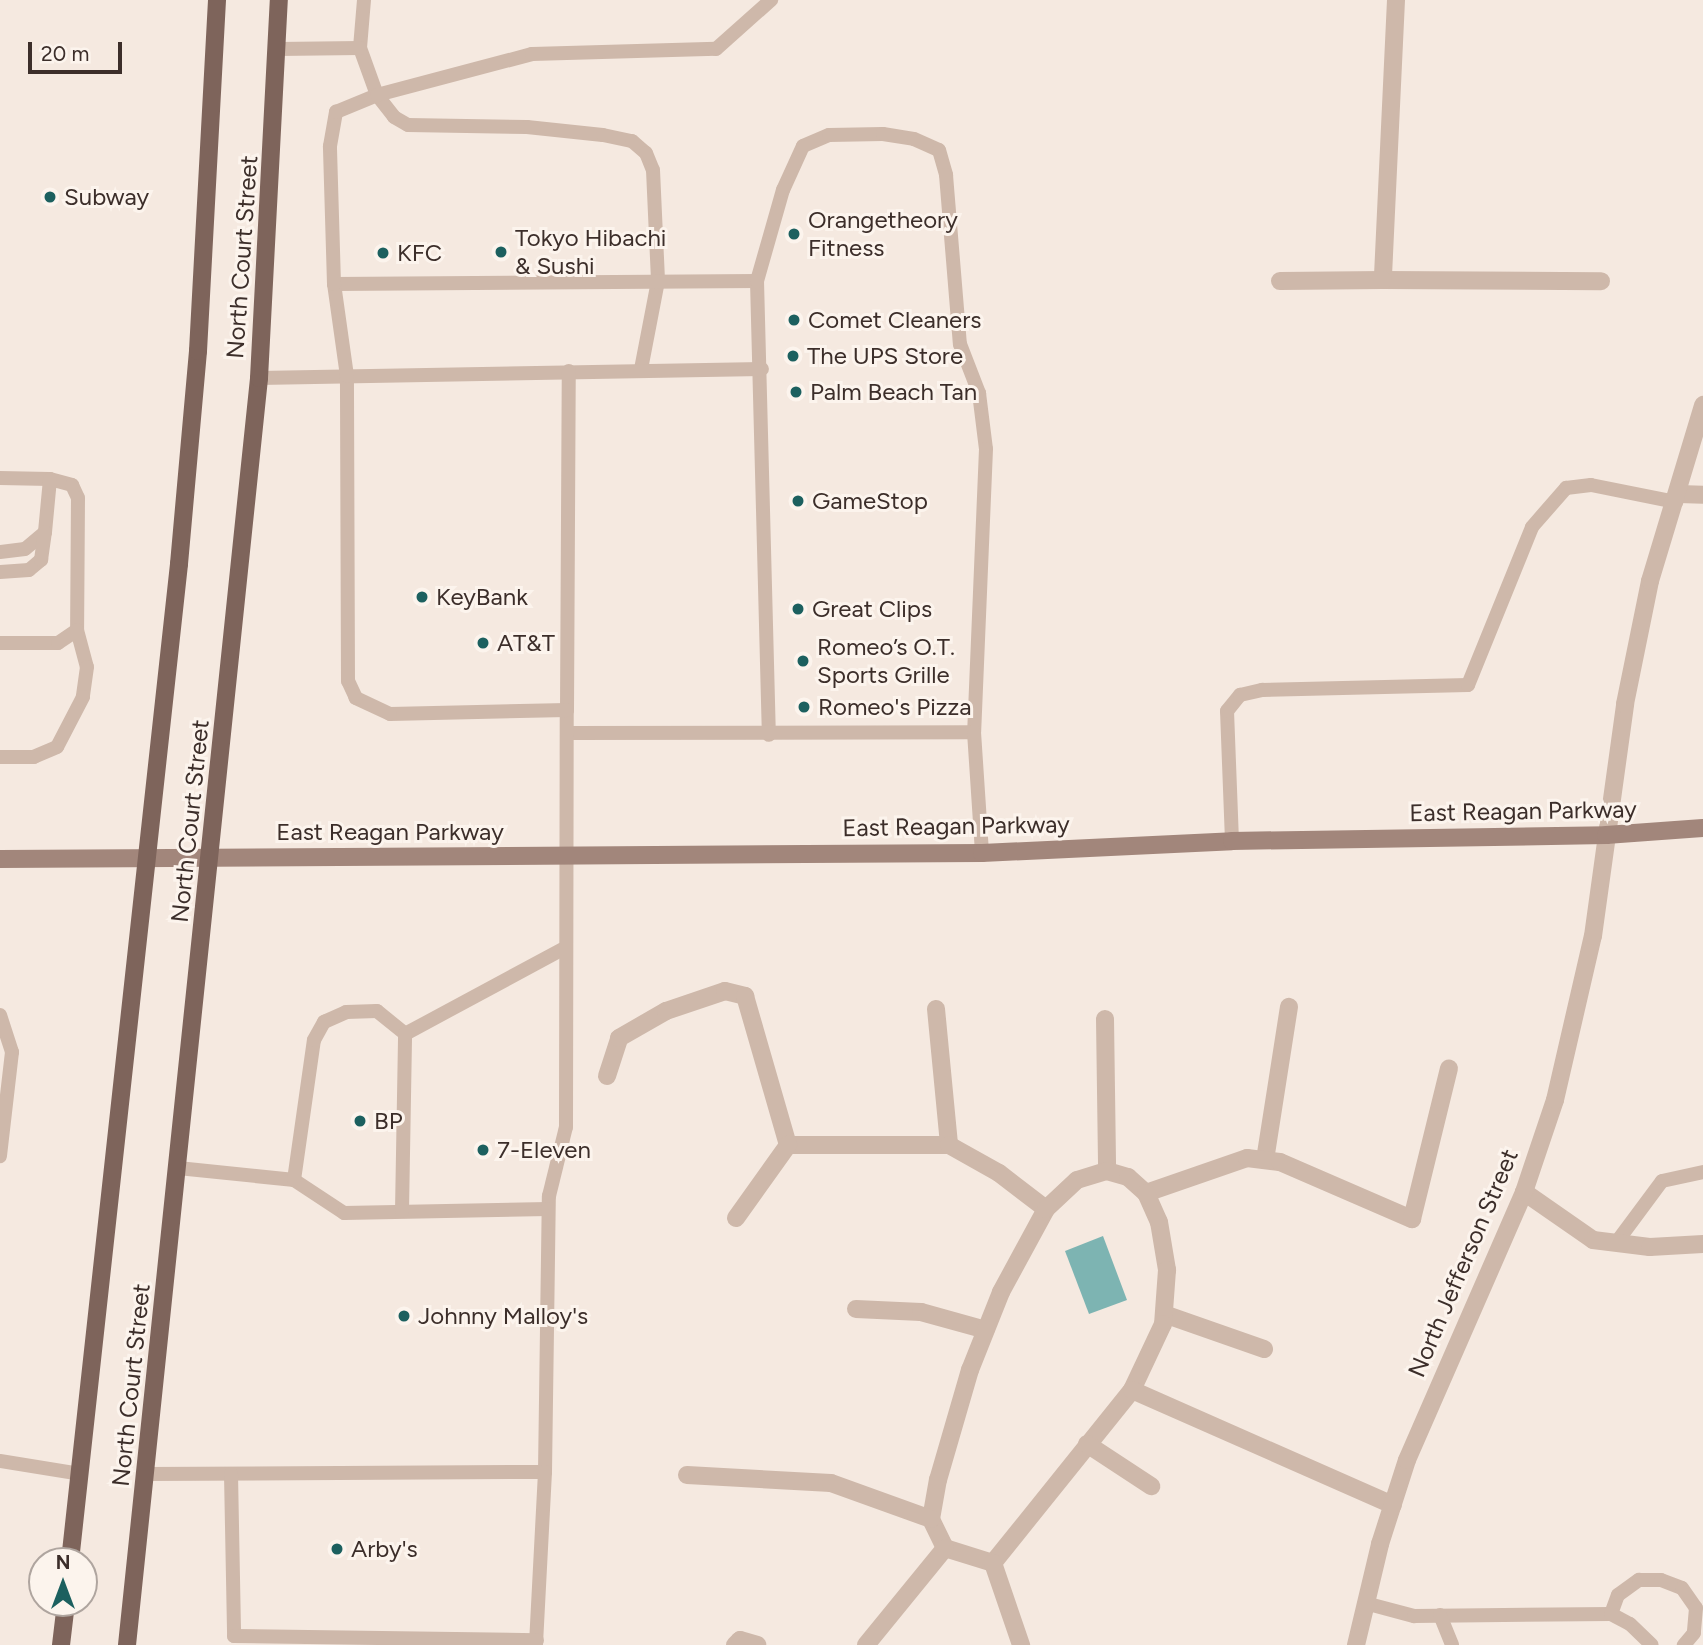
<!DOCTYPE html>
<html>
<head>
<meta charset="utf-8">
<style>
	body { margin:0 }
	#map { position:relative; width:1703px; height:1645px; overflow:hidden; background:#f5e9e0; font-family:Figtree,sans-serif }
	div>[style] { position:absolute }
	.water>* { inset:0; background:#7db4b2 }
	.lane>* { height:14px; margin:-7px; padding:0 7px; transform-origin:7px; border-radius:7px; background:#ceb8aa }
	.street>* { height:18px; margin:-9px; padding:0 9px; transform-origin:9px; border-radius:9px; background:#ceb8aa }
	.secondary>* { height:18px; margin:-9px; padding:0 9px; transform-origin:9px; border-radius:9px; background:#a2867b }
	.primary>* { height:18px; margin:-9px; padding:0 9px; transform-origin:9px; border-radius:9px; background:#7e645b }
	.dots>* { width:19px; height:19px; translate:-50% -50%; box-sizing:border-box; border:4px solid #fcf4ed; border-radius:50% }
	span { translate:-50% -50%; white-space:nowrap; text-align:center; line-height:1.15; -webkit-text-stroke:6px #fcf4ed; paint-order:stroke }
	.poi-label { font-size:24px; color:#3c2e2a }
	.left { translate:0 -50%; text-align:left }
	.street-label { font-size:24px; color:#3c2e2a }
	.north { position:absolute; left:28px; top:1547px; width:70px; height:70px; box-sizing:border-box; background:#fcf4ed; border:2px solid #afa59f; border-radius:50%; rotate:0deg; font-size:19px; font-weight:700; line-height:28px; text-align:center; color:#3c2e2a }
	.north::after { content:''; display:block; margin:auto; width:24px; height:32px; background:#1c605f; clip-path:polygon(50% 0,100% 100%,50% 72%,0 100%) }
	.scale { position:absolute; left:28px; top:42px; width:94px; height:32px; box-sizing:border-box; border:4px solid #3c2e2a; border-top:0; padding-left:9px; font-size:21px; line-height:24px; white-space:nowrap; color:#3c2e2a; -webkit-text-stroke:5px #fcf4ed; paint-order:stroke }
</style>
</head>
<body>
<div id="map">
	<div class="water">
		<div style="clip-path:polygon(1103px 1236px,1127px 1300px,1089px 1314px,1065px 1251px)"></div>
	</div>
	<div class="lane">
		<div style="left:364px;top:0;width:48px;rotate:94.8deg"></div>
		<div style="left:360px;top:48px;width:50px;rotate:70.1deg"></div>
		<div style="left:377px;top:95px;width:28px;rotate:52deg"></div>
		<div style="left:394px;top:117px;width:16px;rotate:30deg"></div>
		<div style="left:408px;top:125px;width:119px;rotate:1deg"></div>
		<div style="left:527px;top:127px;width:76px;rotate:6deg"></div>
		<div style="left:603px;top:135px;width:30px;rotate:12deg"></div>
		<div style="left:632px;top:141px;width:18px;rotate:41deg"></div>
		<div style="left:646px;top:153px;width:18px;rotate:68deg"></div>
		<div style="left:653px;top:170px;width:111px;rotate:87.4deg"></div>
		<div style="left:658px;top:281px;width:90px;rotate:100.9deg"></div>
		<div style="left:278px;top:49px;width:82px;rotate:-0.7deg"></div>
		<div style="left:757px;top:281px;width:454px;rotate:88.5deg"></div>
		<div style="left:334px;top:284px;width:423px;rotate:-0.4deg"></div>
		<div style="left:757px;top:281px;width:95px;rotate:-74.1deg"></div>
		<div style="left:783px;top:190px;width:48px;rotate:-65.6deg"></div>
		<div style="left:803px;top:146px;width:28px;rotate:-23deg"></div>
		<div style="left:829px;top:135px;width:54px;rotate:-1.1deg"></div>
		<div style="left:883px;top:134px;width:31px;rotate:9deg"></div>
		<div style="left:914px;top:139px;width:27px;rotate:24deg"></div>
		<div style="left:939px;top:150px;width:26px;rotate:74deg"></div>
		<div style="left:946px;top:175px;width:170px;rotate:85.3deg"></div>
		<div style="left:960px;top:344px;width:53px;rotate:68.8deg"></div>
		<div style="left:979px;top:393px;width:56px;rotate:82.9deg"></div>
		<div style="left:986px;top:449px;width:283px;rotate:92.4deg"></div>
		<div style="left:259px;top:378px;width:503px;rotate:-1.03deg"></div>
		<div style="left:0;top:478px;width:50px;rotate:1.1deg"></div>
		<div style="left:50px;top:479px;width:23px;rotate:15deg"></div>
		<div style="left:72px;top:485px;width:14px;rotate:65deg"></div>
		<div style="left:78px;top:498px;width:132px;rotate:90.4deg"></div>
		<div style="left:77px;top:630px;width:38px;rotate:75deg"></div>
		<div style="left:87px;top:667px;width:30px;rotate:98deg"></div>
		<div style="left:83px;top:697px;width:56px;rotate:117.5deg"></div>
		<div style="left:57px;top:747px;width:25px;rotate:157deg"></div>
		<div style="left:34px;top:757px;width:34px;rotate:180deg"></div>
		<div style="left:0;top:552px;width:25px;rotate:-7deg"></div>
		<div style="left:25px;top:549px;width:26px;rotate:-40deg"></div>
		<div style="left:45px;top:532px;width:53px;rotate:-84.6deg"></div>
		<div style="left:0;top:572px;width:29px;rotate:-4deg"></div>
		<div style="left:29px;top:570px;width:16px;rotate:-40deg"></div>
		<div style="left:41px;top:560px;width:28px;rotate:-82deg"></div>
		<div style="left:0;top:643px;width:58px"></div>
		<div style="left:58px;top:643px;width:23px;rotate:-34deg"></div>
		<div style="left:567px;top:710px;width:339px;rotate:-89.7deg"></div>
		<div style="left:567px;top:733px;width:407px;rotate:-0.1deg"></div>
		<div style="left:974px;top:732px;width:121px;rotate:86.2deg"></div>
		<div style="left:1232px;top:841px;width:130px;rotate:-92.2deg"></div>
		<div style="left:1227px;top:711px;width:21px;rotate:-51deg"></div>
		<div style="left:1240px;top:695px;width:23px;rotate:-13deg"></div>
		<div style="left:1262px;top:690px;width:206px;rotate:-1.4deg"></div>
		<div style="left:1468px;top:685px;width:170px;rotate:-67.9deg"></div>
		<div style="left:1532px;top:527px;width:52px;rotate:-48.9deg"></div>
		<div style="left:1566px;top:488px;width:25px;rotate:-7deg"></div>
		<div style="left:1591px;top:485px;width:87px;rotate:11.3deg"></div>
		<div style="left:0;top:1015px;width:39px;rotate:72deg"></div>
		<div style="left:12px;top:1052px;width:105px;rotate:96.6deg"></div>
		<div style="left:178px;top:1168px;width:117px;rotate:5.9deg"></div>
		<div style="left:294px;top:1180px;width:60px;rotate:33.4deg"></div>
		<div style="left:344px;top:1213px;width:204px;rotate:-1.1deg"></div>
		<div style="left:294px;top:1180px;width:141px;rotate:-81.9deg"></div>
		<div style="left:314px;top:1040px;width:21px;rotate:-61deg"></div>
		<div style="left:324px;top:1022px;width:24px;rotate:-24deg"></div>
		<div style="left:346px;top:1012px;width:31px;rotate:-2deg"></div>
		<div style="left:377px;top:1011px;width:36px;rotate:39deg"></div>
		<div style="left:405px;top:1034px;width:179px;rotate:-28.3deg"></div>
		<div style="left:402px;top:1211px;width:177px;rotate:-89deg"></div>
		<div style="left:1616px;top:1243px;width:77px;rotate:-53.4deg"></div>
		<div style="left:1662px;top:1181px;width:42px;rotate:-12.4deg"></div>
		<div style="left:0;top:1461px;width:81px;rotate:9.2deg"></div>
		<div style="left:545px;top:1472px;width:276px;rotate:-89.2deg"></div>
		<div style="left:549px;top:1196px;width:71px;rotate:-76.2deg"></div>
		<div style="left:566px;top:1127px;width:417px;rotate:-89.9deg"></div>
		<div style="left:567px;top:710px;width:177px;rotate:178.7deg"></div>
		<div style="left:390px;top:714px;width:38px;rotate:-155deg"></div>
		<div style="left:356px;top:698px;width:19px;rotate:-115deg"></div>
		<div style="left:348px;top:681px;width:305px;rotate:-90.2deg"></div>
		<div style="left:347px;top:376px;width:93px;rotate:-98deg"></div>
		<div style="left:334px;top:284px;width:138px;rotate:-91.7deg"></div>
		<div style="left:330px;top:146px;width:35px;rotate:-80deg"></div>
		<div style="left:336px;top:112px;width:44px;rotate:-22.5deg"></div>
		<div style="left:377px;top:95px;width:160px;rotate:-14.8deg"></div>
		<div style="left:532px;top:54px;width:184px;rotate:-1.6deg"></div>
		<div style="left:716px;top:49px;width:74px;rotate:-41.7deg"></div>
		<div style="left:146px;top:1474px;width:399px;rotate:-0.3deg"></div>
		<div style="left:545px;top:1472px;width:173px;rotate:93deg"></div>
		<div style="left:231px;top:1474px;width:162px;rotate:88.9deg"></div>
		<div style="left:234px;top:1636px;width:303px;rotate:0.8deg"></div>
		<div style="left:1365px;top:1603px;width:51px;rotate:14.9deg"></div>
		<div style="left:1414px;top:1616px;width:197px;rotate:-0.6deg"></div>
		<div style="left:1611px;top:1614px;width:20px;rotate:-70deg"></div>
		<div style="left:1618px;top:1595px;width:26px;rotate:-36deg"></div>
		<div style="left:1639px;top:1580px;width:22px"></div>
		<div style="left:1661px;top:1580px;width:22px;rotate:21deg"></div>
		<div style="left:1682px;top:1588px;width:24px;rotate:55deg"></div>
		<div style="left:1696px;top:1608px;width:25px;rotate:95deg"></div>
		<div style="left:1694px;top:1633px;width:16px;rotate:130deg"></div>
		<div style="left:1611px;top:1614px;width:21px;rotate:28deg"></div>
		<div style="left:1630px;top:1624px;width:30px;rotate:44deg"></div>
		<div style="left:1440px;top:1615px;width:32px;rotate:68deg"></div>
	</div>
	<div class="street">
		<div style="left:1396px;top:0;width:280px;rotate:92.7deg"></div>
		<div style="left:1383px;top:280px;width:218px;rotate:0.3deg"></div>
		<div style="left:1280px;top:281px;width:103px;rotate:-0.6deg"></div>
		<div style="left:1679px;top:494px;width:24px;rotate:2deg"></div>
		<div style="left:936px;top:1009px;width:137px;rotate:84.5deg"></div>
		<div style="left:1105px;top:1019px;width:152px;rotate:89.2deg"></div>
		<div style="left:607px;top:1076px;width:40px;rotate:-72deg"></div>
		<div style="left:619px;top:1038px;width:54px;rotate:-29.9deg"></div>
		<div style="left:666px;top:1011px;width:62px;rotate:-18.7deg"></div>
		<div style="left:725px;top:991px;width:21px;rotate:14deg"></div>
		<div style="left:745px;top:996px;width:155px;rotate:73.9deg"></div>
		<div style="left:788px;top:1145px;width:161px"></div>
		<div style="left:949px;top:1145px;width:57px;rotate:29.2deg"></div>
		<div style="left:999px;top:1173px;width:59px;rotate:37.5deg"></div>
		<div style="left:1265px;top:1160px;width:155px;rotate:-81.1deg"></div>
		<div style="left:1524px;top:1192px;width:84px;rotate:34.8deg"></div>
		<div style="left:1593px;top:1240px;width:57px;rotate:7deg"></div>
		<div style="left:1650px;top:1247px;width:53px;rotate:-3.2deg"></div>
		<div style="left:1146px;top:1193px;width:107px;rotate:-19.1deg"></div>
		<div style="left:1247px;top:1158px;width:33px;rotate:7deg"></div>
		<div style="left:1280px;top:1162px;width:144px;rotate:23.4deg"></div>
		<div style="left:1412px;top:1219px;width:155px;rotate:-76.2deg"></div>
		<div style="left:736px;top:1218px;width:90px;rotate:-54.5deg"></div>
		<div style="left:856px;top:1309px;width:65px;rotate:2.6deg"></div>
		<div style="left:921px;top:1312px;width:67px;rotate:15.5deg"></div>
		<div style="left:1164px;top:1314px;width:106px;rotate:19.3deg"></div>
		<div style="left:1132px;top:1390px;width:222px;rotate:128.8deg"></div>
		<div style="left:993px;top:1563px;width:50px;rotate:-162.6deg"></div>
		<div style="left:945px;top:1548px;width:32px;rotate:-116deg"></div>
		<div style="left:931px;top:1519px;width:40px;rotate:-80deg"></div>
		<div style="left:938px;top:1480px;width:115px;rotate:-73.8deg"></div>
		<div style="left:970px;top:1370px;width:84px;rotate:-68.3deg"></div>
		<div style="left:1001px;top:1292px;width:94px;rotate:-61.5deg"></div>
		<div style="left:1046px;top:1209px;width:42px;rotate:-43.1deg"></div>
		<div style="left:1077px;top:1180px;width:31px;rotate:-17deg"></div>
		<div style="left:1107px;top:1171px;width:22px;rotate:16deg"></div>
		<div style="left:1128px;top:1177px;width:24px;rotate:42deg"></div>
		<div style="left:1146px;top:1193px;width:32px;rotate:66deg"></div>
		<div style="left:1159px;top:1222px;width:49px;rotate:80.5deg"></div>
		<div style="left:1167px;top:1270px;width:54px;rotate:94.2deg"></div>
		<div style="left:1163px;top:1324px;width:73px;rotate:115.2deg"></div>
		<div style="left:1132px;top:1390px;width:285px;rotate:23.8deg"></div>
		<div style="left:1087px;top:1444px;width:77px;rotate:33.3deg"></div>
		<div style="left:687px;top:1475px;width:144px;rotate:3.2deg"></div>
		<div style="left:831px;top:1483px;width:106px;rotate:19.8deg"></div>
		<div style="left:993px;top:1563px;width:87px;rotate:71.1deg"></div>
		<div style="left:735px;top:1645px;width:7px;rotate:-45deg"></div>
		<div style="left:740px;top:1640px;width:18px;rotate:16deg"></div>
		<div style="left:866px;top:1645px;width:125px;rotate:-50.8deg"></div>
		<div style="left:1356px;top:1645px;width:104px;rotate:-76.6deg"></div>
		<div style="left:1380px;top:1544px;width:88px;rotate:-72.2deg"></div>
		<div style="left:1407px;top:1460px;width:292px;rotate:-66.4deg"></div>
		<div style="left:1524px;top:1192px;width:97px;rotate:-71.4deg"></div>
		<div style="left:1555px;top:1100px;width:168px;rotate:-77deg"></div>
		<div style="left:1593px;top:936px;width:234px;rotate:-82.1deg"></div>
		<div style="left:1625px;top:704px;width:126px;rotate:-78.5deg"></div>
		<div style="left:1650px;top:581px;width:184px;rotate:-73.2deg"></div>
	</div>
	<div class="secondary">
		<div style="left:0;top:859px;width:982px;rotate:-0.35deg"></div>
		<div style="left:982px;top:853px;width:250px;rotate:-2.7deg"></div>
		<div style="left:1232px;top:841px;width:374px;rotate:-0.9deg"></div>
		<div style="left:1606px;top:835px;width:97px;rotate:-4.1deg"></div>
	</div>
	<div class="primary">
		<div style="left:70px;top:1561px;width:1003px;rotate:-83.76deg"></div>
		<div style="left:179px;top:564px;width:214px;rotate:-84.9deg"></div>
		<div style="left:198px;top:351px;width:352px;rotate:-86.9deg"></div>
		<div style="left:61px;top:1645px;width:42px;rotate:-83.2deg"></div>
		<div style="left:127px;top:1645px;width:1274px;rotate:-84.05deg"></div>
		<div style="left:259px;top:378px;width:379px;rotate:-87deg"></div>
	</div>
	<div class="dots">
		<div style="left:50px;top:197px;background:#1c605f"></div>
		<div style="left:794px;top:234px;background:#1c605f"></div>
		<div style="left:501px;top:252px;background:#1c605f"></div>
		<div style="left:383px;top:253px;background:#1c605f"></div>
		<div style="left:794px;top:320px;background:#1c605f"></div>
		<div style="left:793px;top:356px;background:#1c605f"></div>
		<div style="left:796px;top:392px;background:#1c605f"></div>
		<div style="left:798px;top:501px;background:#1c605f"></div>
		<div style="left:422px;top:597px;background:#1c605f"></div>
		<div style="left:798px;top:609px;background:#1c605f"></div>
		<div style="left:483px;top:643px;background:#1c605f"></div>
		<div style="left:803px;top:661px;background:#1c605f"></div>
		<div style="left:804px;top:707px;background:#1c605f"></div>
		<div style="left:360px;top:1121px;background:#1c605f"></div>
		<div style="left:483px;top:1150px;background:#1c605f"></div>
		<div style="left:404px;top:1316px;background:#1c605f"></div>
		<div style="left:337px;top:1549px;background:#1c605f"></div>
	</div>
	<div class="poi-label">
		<span class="left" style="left:64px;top:197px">Subway</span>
		<span class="left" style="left:808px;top:234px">Orangetheory<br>Fitness</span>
		<span class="left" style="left:515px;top:252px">Tokyo Hibachi<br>&amp; Sushi</span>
		<span class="left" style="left:397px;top:253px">KFC</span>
		<span class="left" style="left:808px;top:320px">Comet Cleaners</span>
		<span class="left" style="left:807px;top:356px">The UPS Store</span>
		<span class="left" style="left:810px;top:392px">Palm Beach Tan</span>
		<span class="left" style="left:812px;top:501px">GameStop</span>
		<span class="left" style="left:436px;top:597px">KeyBank</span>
		<span class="left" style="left:812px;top:609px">Great Clips</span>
		<span class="left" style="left:497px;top:643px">AT&amp;T</span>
		<span class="left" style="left:817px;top:661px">Romeo’s O.T.<br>Sports Grille</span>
		<span class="left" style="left:818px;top:707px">Romeo's Pizza</span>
		<span class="left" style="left:374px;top:1121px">BP</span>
		<span class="left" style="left:497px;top:1150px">7-Eleven</span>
		<span class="left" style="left:418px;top:1316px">Johnny Malloy's</span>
		<span class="left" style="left:351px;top:1549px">Arby's</span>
	</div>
	<div class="street-label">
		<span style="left:242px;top:257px;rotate:-86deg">North Court Street</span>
		<span style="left:1523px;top:811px;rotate:-1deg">East Reagan Parkway</span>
		<span style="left:190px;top:821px;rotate:-84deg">North Court Street</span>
		<span style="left:956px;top:826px;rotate:-1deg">East Reagan Parkway</span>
		<span style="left:390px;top:832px">East Reagan Parkway</span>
		<span style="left:1463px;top:1263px;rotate:-67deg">North Jefferson Street</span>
		<span style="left:131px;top:1385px;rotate:-84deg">North Court Street</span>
	</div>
	<div class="north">N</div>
	<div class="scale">20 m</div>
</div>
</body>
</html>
